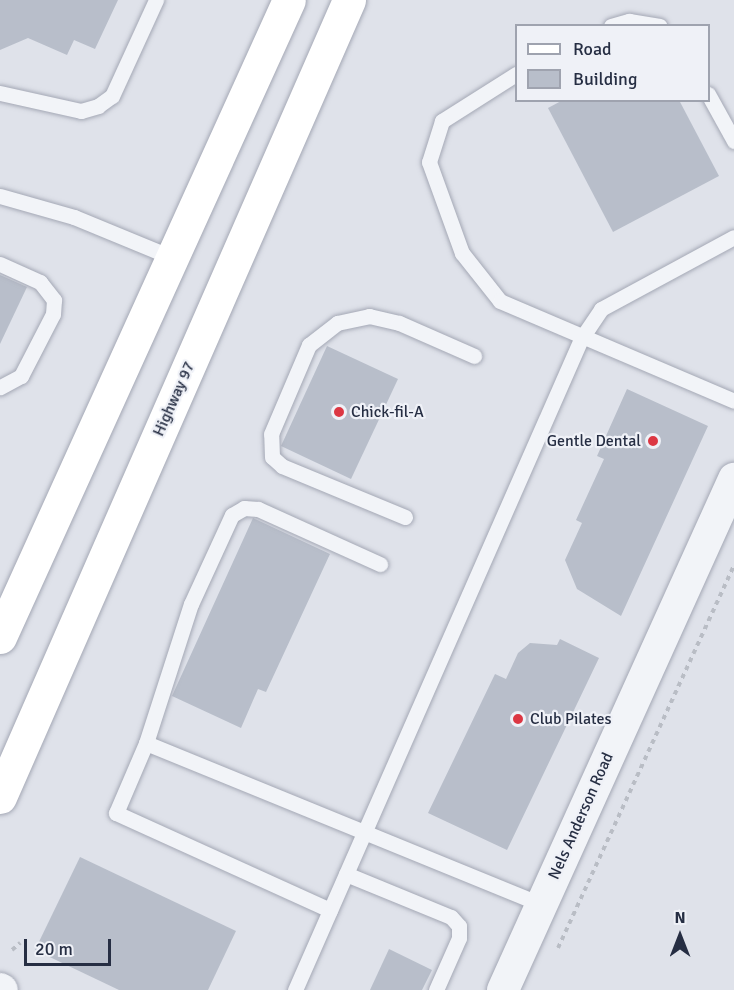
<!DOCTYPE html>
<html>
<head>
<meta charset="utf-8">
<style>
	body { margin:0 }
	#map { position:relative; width:734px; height:990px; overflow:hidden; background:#dfe2ea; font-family:Signika,sans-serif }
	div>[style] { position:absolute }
	.building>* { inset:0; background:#b8beca }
	.path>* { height:4px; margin-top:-2px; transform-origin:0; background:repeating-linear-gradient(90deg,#b9bdc5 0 4.5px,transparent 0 9px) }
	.roads { filter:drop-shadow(0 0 2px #a4a8b5) drop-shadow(0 0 2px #a4a8b5) }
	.lane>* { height:15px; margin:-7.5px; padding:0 7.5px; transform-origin:7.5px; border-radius:7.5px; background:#f2f4f8 }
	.street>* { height:32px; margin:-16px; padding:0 16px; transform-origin:16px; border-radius:16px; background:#f2f4f8 }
	.primary>* { height:33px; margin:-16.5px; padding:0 16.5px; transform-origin:16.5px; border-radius:16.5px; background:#fff }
	.dots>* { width:16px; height:16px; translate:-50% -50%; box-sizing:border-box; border:3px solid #eff1f7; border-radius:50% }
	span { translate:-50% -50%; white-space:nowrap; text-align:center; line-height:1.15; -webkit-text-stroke:4.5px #eff1f7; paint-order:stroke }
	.street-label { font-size:16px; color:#262e43 }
	.poi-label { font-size:16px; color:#262e43 }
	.left { translate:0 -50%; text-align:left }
	.right { translate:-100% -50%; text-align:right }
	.legend { position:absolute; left:515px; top:24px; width:195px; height:78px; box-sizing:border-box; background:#eff1f7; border:2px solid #9fa3af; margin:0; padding:8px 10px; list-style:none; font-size:18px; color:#262e43 }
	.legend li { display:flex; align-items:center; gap:12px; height:30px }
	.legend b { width:30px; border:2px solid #9fa3af }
	.north { position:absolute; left:650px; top:906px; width:60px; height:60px; -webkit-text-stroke:4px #eff1f7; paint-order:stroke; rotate:0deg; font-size:16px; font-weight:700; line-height:24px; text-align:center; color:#262e43 }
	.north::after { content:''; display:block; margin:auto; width:21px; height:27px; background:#262e43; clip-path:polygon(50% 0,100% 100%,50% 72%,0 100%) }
	.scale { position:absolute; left:24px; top:939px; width:87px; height:27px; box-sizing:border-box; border:3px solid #262e43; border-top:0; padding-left:8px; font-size:18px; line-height:21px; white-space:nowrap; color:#262e43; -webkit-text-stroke:4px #eff1f7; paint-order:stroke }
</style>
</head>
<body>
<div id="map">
	<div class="building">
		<div style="clip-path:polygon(0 0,118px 0,95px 49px,74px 40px,67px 55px,28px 38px,0 50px)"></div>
		<div style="clip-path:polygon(563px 100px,679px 100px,719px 176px,613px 232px,548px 108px)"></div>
		<div style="clip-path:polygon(0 275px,27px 287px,0 344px)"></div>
		<div style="clip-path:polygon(327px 346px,398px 379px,351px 479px,281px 446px)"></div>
		<div style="clip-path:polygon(627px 389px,708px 426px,621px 616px,577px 589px,565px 560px,582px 523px,576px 520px,604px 459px,597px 456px)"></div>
		<div style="clip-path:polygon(253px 518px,330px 554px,266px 692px,258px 689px,241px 728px,172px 696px)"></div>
		<div style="clip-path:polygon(560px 639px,599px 658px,507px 850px,428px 813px,495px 674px,506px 679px,518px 653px,530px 643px,557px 645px)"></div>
		<div style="clip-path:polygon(80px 857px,236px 931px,208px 990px,119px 990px,35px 950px)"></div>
		<div style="clip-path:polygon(389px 949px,432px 970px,422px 990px,370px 990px)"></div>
	</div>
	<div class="path">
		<div style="left:558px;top:948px;width:422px;rotate:-65.3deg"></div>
		<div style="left:12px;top:950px;width:11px;rotate:-41deg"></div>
	</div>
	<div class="roads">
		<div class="lane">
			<div style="left:611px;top:26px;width:19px;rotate:-16deg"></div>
			<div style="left:629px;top:21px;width:31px;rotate:9deg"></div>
			<div style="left:516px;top:74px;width:88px;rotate:147.6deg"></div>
			<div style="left:442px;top:121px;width:43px;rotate:107.6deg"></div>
			<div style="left:429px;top:162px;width:97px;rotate:70.1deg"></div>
			<div style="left:462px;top:253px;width:61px;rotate:51.6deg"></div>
			<div style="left:500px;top:301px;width:254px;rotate:23.1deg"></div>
			<div style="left:0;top:93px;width:83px;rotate:12.5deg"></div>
			<div style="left:81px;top:111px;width:18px;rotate:-16deg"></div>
			<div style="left:98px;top:106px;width:17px;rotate:-36deg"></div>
			<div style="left:112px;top:96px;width:106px;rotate:-65.4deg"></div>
			<div style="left:708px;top:94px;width:54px;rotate:61deg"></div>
			<div style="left:0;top:196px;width:77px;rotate:15.8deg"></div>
			<div style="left:74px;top:217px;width:105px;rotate:22.4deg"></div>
			<div style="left:0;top:264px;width:44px;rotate:24.2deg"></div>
			<div style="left:40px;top:282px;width:23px;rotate:52deg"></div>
			<div style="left:54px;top:300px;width:14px;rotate:94deg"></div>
			<div style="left:53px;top:314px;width:70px;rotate:117.3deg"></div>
			<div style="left:21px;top:376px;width:24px;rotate:152deg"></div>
			<div style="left:405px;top:517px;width:133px;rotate:-157.5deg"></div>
			<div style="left:282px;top:466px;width:13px;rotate:-138deg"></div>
			<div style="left:272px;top:457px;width:23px;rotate:-92deg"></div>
			<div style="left:271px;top:434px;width:97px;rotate:-66.9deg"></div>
			<div style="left:309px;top:345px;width:36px;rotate:-38deg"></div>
			<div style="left:337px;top:323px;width:33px;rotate:-12deg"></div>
			<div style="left:369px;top:316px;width:31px;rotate:13deg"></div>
			<div style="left:399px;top:323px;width:82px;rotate:23.7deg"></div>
			<div style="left:146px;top:743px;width:146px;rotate:-72.1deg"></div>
			<div style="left:191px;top:604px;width:98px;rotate:-65.3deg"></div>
			<div style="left:232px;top:515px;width:14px;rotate:-30deg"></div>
			<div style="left:244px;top:508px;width:14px;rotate:4deg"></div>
			<div style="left:258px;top:509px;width:134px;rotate:24.3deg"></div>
			<div style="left:346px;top:874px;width:113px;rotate:22.3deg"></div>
			<div style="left:451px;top:917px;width:12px;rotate:48deg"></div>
			<div style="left:459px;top:926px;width:12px;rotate:90deg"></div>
			<div style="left:459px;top:938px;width:57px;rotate:113.9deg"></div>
			<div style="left:330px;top:910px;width:235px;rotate:-155.6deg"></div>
			<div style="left:116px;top:813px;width:76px;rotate:-66.8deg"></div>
			<div style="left:146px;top:743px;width:427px;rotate:22.2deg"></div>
			<div style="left:295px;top:990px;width:711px;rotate:-66.28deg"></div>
			<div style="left:581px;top:339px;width:36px;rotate:-56deg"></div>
			<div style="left:601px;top:309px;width:151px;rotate:-28.4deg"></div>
		</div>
		<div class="street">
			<div style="left:0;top:989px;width:2px;rotate:27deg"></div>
			<div style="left:503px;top:990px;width:561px;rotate:-65.67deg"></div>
		</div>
		<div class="primary">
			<div style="left:0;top:637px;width:699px;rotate:-65.6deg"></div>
			<div style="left:0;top:797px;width:870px;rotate:-66.35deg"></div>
		</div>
	</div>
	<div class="dots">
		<div style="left:339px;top:412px;background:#dc3743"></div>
		<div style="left:653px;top:441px;background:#dc3743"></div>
		<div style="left:518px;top:719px;background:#dc3743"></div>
	</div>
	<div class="street-label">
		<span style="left:174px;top:399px;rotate:-66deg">Highway 97</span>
		<span style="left:581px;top:816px;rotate:-66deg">Nels Anderson Road</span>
	</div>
	<div class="poi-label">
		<span class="left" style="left:351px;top:412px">Chick-fil-A</span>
		<span class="right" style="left:641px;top:441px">Gentle Dental</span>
		<span class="left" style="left:530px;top:719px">Club Pilates</span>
	</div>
	<ul class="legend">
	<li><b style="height:8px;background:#fff"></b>Road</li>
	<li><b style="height:16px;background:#b8beca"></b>Building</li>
	</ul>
	<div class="north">N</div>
	<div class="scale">20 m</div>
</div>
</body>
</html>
